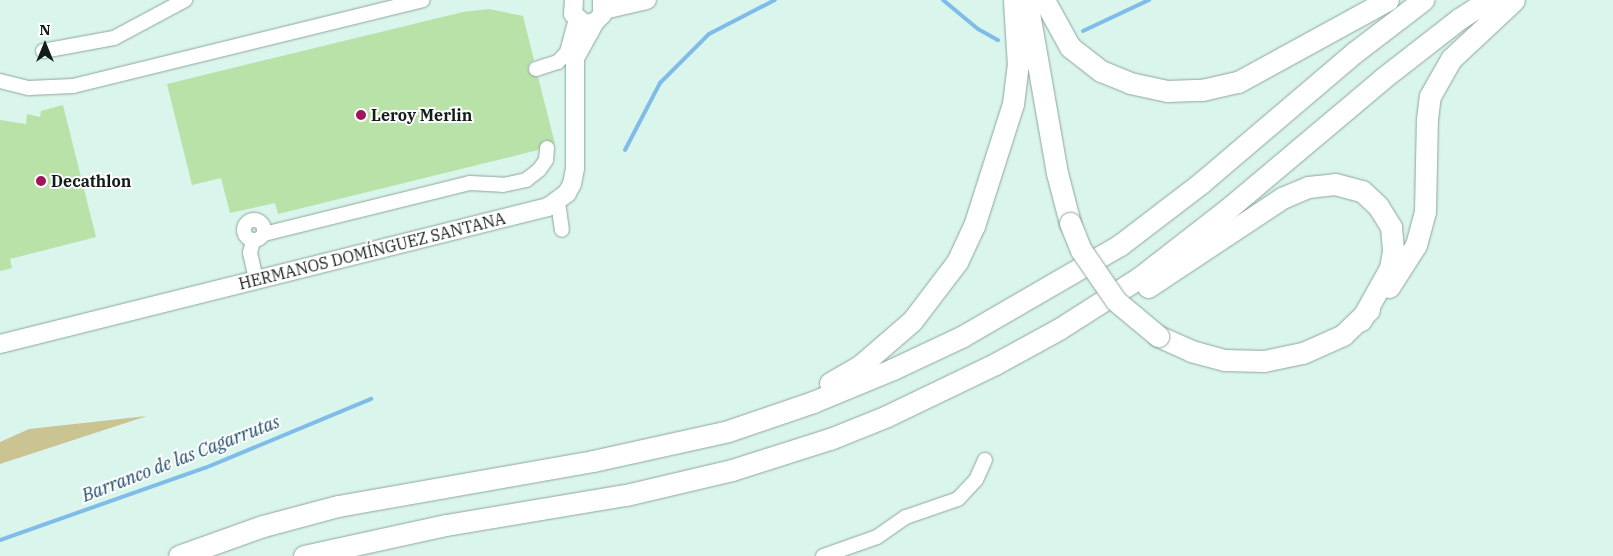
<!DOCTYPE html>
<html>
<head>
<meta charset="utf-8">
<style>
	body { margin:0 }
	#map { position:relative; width:1613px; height:556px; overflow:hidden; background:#daf5eb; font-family:"IBM Plex Serif",serif }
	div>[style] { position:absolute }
	.green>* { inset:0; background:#cac493 }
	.stream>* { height:4px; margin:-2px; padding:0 2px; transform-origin:2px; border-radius:2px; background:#7fbce9 }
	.building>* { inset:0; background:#b8e2a8 }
	.roads { filter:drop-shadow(0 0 1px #8da69d) drop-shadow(0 0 1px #8da69d) }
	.minor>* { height:14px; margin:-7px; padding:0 7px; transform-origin:7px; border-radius:7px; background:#fff }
	.minor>.ring { margin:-7px; padding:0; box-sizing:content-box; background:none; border:14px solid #fff; border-radius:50% }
	.major>* { height:18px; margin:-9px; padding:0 9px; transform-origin:9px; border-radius:9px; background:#fff }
	.highway>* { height:21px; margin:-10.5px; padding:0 10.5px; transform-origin:10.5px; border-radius:10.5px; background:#fff }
	.bridges { filter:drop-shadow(0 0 1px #8da69d) drop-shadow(0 0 1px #8da69d) }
	.highway-bridge>* { height:21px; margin:-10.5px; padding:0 10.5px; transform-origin:10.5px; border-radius:10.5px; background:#fff }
	.dots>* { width:14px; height:14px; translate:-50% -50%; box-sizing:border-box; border:2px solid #fff; border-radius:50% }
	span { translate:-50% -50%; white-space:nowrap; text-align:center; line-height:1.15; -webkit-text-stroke:4px #fff; paint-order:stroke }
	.poi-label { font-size:16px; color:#121c19; font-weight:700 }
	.left { translate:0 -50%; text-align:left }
	.street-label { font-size:16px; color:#121c19 }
	.water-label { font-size:18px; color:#1a4867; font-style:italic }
	.north { position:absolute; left:20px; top:20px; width:50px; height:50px; -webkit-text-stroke:4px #fff; paint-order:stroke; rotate:0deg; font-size:14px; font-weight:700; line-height:20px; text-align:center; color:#121c19 }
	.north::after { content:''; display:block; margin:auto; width:18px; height:22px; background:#121c19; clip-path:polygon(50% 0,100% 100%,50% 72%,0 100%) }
</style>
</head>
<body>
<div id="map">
	<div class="green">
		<div style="clip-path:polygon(147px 416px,0 464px,0 442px,29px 429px)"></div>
	</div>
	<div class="stream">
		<div style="left:943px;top:0;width:45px;rotate:39.6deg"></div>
		<div style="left:978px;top:29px;width:23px;rotate:29deg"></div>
		<div style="left:1083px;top:31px;width:73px;rotate:-25.2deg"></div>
		<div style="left:625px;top:150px;width:76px;rotate:-62.4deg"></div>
		<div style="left:660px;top:83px;width:69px;rotate:-45deg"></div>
		<div style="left:709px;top:34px;width:74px;rotate:-27.3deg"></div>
		<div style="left:0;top:540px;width:217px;rotate:-19.4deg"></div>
		<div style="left:205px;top:468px;width:180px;rotate:-22.6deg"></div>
	</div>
	<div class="building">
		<div style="clip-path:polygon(489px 9px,523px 16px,534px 60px,529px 64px,528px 71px,538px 77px,555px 144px,544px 140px,538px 150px,278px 214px,275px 203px,230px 213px,221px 178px,192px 185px,167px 84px,463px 12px)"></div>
		<div style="clip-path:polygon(63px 105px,96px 237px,10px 259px,12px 268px,0 271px,0 120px,26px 124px,27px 114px,40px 117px,41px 111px)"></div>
	</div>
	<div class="roads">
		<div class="minor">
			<div style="left:43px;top:51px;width:72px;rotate:-10.4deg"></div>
			<div style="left:114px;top:38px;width:81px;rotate:-28.2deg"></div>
			<div style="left:536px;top:69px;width:23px;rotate:-18deg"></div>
			<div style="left:558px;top:62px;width:13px;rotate:-48deg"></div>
			<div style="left:567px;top:52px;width:35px;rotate:-75deg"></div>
			<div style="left:0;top:81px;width:30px;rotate:14deg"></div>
			<div style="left:29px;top:88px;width:44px;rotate:-2.6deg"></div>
			<div style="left:73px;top:86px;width:360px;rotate:-13.8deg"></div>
			<div style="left:558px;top:202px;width:28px;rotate:82deg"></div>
			<div class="ring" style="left:244px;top:220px;width:6px;height:6px"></div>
			<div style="left:264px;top:234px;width:212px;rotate:-13.9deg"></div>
			<div style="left:470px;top:183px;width:33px;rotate:3deg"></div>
			<div style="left:503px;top:185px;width:24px;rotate:-12deg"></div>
			<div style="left:526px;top:180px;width:16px;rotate:-38deg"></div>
			<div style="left:539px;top:170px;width:12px;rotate:-55deg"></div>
			<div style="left:546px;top:160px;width:12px;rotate:-85deg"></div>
			<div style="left:253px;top:241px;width:12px;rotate:104deg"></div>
			<div style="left:250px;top:253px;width:28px;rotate:77deg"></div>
			<div style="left:823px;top:556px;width:57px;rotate:-19.4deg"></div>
			<div style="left:877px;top:537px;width:35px;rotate:-35deg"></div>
			<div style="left:906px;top:517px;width:55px;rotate:-19.1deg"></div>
			<div style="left:958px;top:499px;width:26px;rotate:-47deg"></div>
			<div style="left:976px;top:480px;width:22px;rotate:-66deg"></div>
		</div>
		<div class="major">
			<div style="left:574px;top:0;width:14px;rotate:94deg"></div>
			<div style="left:573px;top:14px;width:16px;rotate:40deg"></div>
			<div style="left:585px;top:24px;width:10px;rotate:-11deg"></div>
			<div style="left:595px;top:22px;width:10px;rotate:-45deg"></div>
			<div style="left:602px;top:15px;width:15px;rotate:-90deg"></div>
			<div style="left:604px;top:10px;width:44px;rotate:-13.1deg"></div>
			<div style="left:0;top:344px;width:565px;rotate:-14.04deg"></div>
			<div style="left:548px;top:207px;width:24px;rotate:-36deg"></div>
			<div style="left:567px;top:193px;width:10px;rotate:-61deg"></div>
			<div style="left:572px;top:184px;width:16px;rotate:-79deg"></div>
			<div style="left:575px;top:168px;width:110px;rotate:-90deg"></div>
			<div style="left:575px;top:58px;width:41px;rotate:-60.9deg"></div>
		</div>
		<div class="highway">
			<div style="left:1044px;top:0;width:54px;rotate:61deg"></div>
			<div style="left:1070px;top:47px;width:39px;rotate:38deg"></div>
			<div style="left:1101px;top:71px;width:31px;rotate:22deg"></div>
			<div style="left:1130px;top:83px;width:38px;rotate:12deg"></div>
			<div style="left:1167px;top:91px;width:35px;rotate:-2deg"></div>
			<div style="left:1202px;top:90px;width:37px;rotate:-13deg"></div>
			<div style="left:1238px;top:82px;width:171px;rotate:-28.7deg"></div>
			<div style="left:1028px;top:7px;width:169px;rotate:80.1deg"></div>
			<div style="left:1057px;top:173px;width:52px;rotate:75.4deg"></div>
			<div style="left:1148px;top:287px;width:161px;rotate:-33.6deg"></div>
			<div style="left:1282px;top:198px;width:28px;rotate:-23deg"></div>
			<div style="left:1308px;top:187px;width:27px;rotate:-6deg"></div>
			<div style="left:1335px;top:184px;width:28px;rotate:15deg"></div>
			<div style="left:1362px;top:191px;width:22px;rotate:43deg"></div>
			<div style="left:1378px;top:206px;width:25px;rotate:58deg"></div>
			<div style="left:1391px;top:227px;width:24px;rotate:85deg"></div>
			<div style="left:1393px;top:251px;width:17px;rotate:100deg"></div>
			<div style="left:1390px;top:268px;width:60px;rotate:119.1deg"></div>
			<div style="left:1389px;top:287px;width:50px;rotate:-57.3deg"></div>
			<div style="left:1416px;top:245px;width:35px;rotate:-75deg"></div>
			<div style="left:1425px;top:211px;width:92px;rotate:-88.8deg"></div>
			<div style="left:1427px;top:119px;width:23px;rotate:-83deg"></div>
			<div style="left:1430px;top:96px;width:43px;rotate:-60.4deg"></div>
			<div style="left:1451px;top:59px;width:86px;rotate:-43.1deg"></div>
			<div style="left:1158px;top:336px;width:36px;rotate:24deg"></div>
			<div style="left:1191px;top:351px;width:34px;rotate:15deg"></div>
			<div style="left:1224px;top:360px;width:40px;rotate:1.4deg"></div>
			<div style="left:1264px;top:361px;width:40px;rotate:-12deg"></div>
			<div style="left:1303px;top:353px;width:44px;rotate:-24.2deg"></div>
			<div style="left:1343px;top:335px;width:36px;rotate:-44deg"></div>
			<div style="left:830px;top:383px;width:36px;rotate:-30deg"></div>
			<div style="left:861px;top:365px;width:67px;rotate:-40.8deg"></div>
			<div style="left:912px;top:321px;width:74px;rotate:-52.7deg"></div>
			<div style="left:957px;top:262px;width:40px;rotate:-65deg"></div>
			<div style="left:974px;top:226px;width:128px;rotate:-72.3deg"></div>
			<div style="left:1013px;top:104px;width:38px;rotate:-83deg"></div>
			<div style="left:1018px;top:66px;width:66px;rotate:-93.5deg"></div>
			<div style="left:179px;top:556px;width:89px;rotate:-19.7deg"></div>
			<div style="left:263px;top:526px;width:78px;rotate:-14.9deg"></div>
			<div style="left:338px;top:506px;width:259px;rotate:-10deg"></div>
			<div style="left:593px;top:461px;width:138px;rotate:-12.5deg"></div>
			<div style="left:728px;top:431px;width:90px;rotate:-18.8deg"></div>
			<div style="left:813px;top:402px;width:87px;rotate:-22.4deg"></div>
			<div style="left:893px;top:369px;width:77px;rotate:-25.2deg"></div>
			<div style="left:963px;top:336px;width:181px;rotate:-30.1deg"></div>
			<div style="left:1120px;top:245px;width:102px;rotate:-37.4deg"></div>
			<div style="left:1201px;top:183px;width:202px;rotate:-40.4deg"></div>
			<div style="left:1355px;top:52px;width:86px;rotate:-37.4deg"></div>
			<div style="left:304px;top:556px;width:145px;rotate:-12.3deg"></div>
			<div style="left:446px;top:525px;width:182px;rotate:-9.5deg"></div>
			<div style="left:626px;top:495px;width:109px;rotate:-13.3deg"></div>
			<div style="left:732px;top:470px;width:103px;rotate:-17.6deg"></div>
			<div style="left:830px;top:439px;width:61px;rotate:-22deg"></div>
			<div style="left:887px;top:416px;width:120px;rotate:-25.7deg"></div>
			<div style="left:995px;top:364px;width:73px;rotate:-28.7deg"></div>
			<div style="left:1059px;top:329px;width:95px;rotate:-32.5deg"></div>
			<div style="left:1139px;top:278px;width:114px;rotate:-37.9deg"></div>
			<div style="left:1229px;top:208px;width:200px;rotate:-40.1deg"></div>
			<div style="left:1382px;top:79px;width:98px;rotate:-37.9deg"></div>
			<div style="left:1459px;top:19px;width:35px;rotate:-33deg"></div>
		</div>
	</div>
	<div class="bridges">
		<div class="highway-bridge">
			<div style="left:1070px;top:223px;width:29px;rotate:68deg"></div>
			<div style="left:1081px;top:250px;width:62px;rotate:55.5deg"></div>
			<div style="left:1116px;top:301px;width:55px;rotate:39.8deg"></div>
		</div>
	</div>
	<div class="dots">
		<div style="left:361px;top:115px;background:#a2145c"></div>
		<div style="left:41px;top:181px;background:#a2145c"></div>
	</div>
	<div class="poi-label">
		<span class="left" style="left:371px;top:115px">Leroy Merlin</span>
		<span class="left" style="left:51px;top:181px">Decathlon</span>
	</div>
	<div class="street-label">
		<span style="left:372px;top:251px;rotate:-14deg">HERMANOS DOMÍNGUEZ SANTANA</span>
	</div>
	<div class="water-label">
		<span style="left:181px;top:459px;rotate:-21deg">Barranco de las Cagarrutas</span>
	</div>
	<div class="north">N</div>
</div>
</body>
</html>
